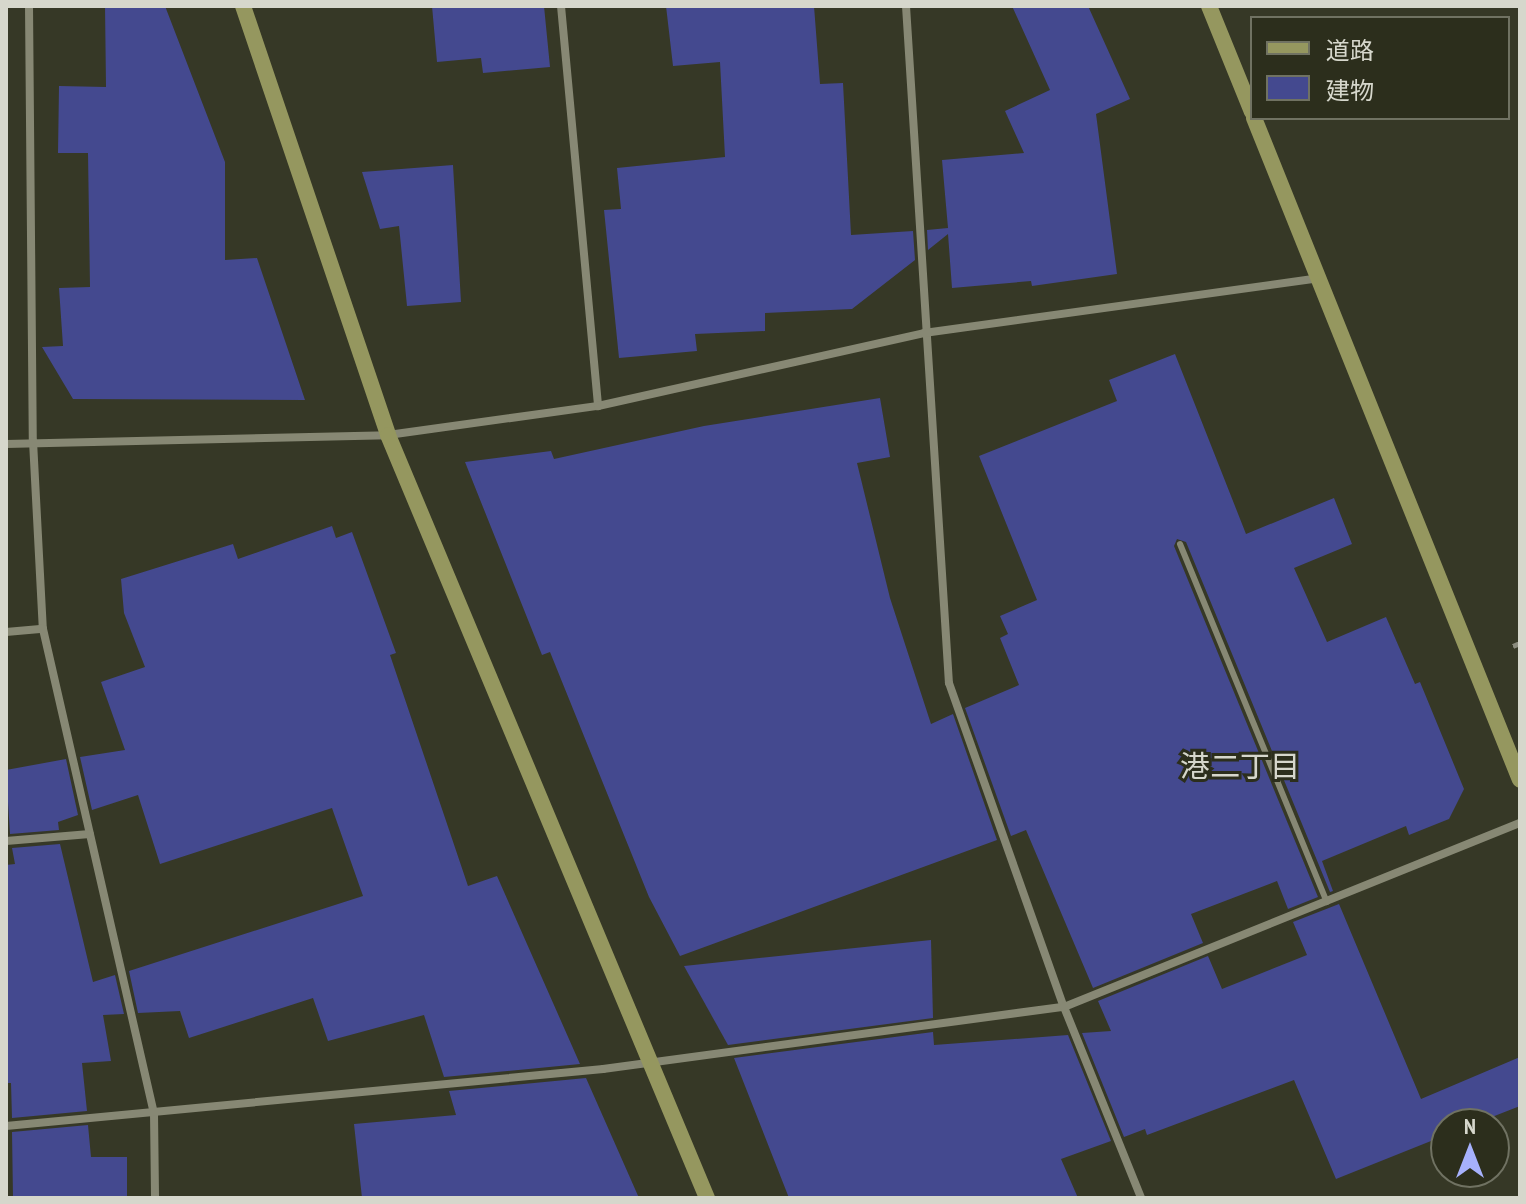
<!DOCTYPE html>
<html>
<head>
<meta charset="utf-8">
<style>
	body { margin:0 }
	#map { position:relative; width:1526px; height:1204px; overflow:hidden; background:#363826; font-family:"PT Sans Narrow","Noto Sans JP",sans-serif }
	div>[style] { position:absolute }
	.building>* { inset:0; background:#44498f }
	.path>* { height:5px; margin-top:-2.5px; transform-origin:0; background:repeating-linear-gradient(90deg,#8a8b7d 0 6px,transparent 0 12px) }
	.lane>* { height:6px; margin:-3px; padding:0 3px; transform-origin:3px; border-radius:3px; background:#878874 }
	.street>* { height:8px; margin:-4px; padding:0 4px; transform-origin:4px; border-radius:4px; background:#878874 }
	.secondary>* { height:16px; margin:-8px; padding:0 8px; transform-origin:8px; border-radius:8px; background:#95975f }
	span { translate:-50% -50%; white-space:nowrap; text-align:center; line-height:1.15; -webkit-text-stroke:6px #2c2e1c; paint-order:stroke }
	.neighbourhood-label { font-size:30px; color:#d6d7cc }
	.frame { position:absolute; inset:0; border:8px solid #d6d7cc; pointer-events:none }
	.legend { position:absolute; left:1250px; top:16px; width:260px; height:104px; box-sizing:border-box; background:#2c2e1c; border:2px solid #707262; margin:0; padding:10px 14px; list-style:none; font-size:24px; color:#d6d7cc }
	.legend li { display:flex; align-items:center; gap:16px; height:40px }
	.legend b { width:40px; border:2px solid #707262 }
	.north { position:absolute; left:1430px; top:1108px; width:80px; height:80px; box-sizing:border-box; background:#2c2e1c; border:2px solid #707262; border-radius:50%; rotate:0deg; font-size:22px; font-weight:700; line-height:32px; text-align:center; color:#d6d7cc }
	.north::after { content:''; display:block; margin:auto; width:28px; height:36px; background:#a6b1fc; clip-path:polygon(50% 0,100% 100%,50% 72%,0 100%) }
</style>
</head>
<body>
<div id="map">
	<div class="building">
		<div style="clip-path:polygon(105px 6px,165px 6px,225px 162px,225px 260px,257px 258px,305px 400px,73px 399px,42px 347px,63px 346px,59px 288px,90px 287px,88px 153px,58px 153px,59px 86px,106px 87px)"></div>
		<div style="clip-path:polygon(432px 6px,544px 6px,550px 67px,483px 73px,481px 58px,437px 62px)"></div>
		<div style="clip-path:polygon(666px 6px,814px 6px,820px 84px,843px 83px,851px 235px,913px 231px,915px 260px,852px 309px,765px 313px,765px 331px,695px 334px,697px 351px,619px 358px,604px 210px,621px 209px,617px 168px,725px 157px,720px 62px,673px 66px)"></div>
		<div style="clip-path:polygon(1012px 6px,1088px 6px,1130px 99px,1096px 114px,1117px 274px,1032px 286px,1031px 281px,952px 288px,948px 234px,928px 250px,927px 230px,948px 228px,942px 160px,1024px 153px,1005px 111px,1050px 90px)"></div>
		<div style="clip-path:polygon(453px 165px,461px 302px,407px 306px,399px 226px,380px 229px,362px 172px)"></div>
		<div style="clip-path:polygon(1175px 354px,1246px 534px,1334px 498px,1352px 544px,1294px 568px,1327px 642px,1386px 617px,1415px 684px,1420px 682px,1464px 789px,1449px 819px,1409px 835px,1406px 826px,1322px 861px,1333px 891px,1330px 892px,1186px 542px,1177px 539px,1174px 546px,1318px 897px,1288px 909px,1277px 881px,1191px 914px,1203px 943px,1093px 988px,1026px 830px,1011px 836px,965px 708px,1019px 685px,1000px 638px,1008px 634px,1000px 616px,1037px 600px,979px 456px,1117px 401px,1109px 380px)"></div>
		<div style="clip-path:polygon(880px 398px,890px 457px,857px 463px,890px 598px,931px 724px,953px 714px,997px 840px,680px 956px,649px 897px,550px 652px,542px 655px,465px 462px,551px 451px,554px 459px,704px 426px)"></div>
		<div style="clip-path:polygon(332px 526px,336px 538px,352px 532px,396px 653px,390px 655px,468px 886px,497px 876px,580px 1064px,444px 1077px,424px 1015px,328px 1041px,313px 998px,189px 1038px,180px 1011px,138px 1013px,129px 971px,363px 896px,332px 808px,160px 864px,138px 795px,92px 810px,80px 757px,125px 750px,101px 682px,145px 667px,124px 613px,121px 579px,233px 544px,238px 559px)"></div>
		<div style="clip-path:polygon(66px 759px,78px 815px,58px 822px,59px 830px,10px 834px,6px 770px)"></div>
		<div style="clip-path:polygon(60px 844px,93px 982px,115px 975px,124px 1014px,103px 1015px,111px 1061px,82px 1063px,87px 1111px,12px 1118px,11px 1083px,6px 1083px,6px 865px,15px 864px,12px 848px)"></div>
		<div style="clip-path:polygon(1339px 904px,1421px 1099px,1520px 1057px,1520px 1106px,1474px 1124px,1446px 1124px,1446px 1135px,1336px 1179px,1294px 1080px,1147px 1135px,1145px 1129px,1124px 1137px,1082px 1033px,1111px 1031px,1098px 1001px,1208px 956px,1222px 989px,1307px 955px,1293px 922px)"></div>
		<div style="clip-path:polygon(931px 940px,933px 1018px,728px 1045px,684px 966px)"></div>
		<div style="clip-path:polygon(933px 1032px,934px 1045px,1068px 1035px,1111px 1141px,1061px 1159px,1078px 1198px,789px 1198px,734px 1058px)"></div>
		<div style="clip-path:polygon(586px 1078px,639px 1198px,362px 1198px,354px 1124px,456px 1115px,449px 1091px)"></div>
		<div style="clip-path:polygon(88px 1125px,91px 1157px,127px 1157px,127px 1198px,13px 1198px,12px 1132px)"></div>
	</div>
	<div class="path">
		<div style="left:1513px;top:646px;width:8px;rotate:-23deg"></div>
	</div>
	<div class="lane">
		<div style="left:1180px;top:544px;width:387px;rotate:67.7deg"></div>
	</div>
	<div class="street">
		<div style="left:29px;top:6px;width:435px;rotate:89.5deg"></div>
		<div style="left:33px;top:441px;width:188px;rotate:87deg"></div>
		<div style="left:43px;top:629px;width:497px;rotate:77.1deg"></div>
		<div style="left:154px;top:1113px;width:85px;rotate:89.3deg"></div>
		<div style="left:561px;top:6px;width:402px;rotate:84.7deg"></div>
		<div style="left:906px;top:6px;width:678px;rotate:86.37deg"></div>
		<div style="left:949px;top:683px;width:344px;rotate:70.5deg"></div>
		<div style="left:1064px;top:1007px;width:206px;rotate:68deg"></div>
		<div style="left:6px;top:444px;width:382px;rotate:-1.3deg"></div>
		<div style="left:388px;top:435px;width:212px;rotate:-7.9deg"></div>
		<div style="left:598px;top:406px;width:334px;rotate:-12.6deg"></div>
		<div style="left:924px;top:333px;width:398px;rotate:-7.9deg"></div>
		<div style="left:6px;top:632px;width:37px;rotate:-5deg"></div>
		<div style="left:6px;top:841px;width:84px;rotate:-4.8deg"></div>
		<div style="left:6px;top:1126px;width:600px;rotate:-5.45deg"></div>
		<div style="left:603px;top:1069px;width:465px;rotate:-7.7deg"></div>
		<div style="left:1064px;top:1007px;width:492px;rotate:-22deg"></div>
	</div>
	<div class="secondary">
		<div style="left:243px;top:6px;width:453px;rotate:71.3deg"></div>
		<div style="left:388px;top:435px;width:827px;rotate:67.31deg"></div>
		<div style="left:1209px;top:6px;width:114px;rotate:67.9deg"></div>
		<div style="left:1254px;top:118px;width:713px;rotate:68.11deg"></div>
	</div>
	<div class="neighbourhood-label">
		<span style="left:1240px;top:766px">港二丁目</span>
	</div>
	<div class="frame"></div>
	<ul class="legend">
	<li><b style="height:10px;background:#95975f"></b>道路</li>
	<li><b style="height:22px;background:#44498f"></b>建物</li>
	</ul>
	<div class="north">N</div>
</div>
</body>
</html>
